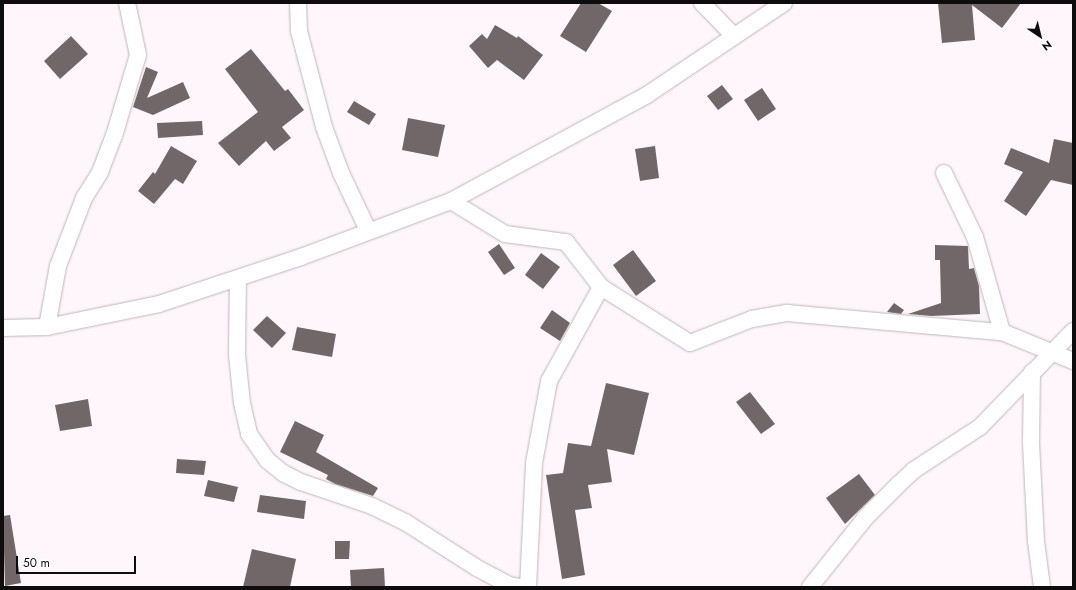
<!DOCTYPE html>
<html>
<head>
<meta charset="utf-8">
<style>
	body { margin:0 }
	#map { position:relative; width:1076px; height:590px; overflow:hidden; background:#fff6fb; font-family:Jost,sans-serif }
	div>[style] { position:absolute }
	.building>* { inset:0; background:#716768 }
	.roads { filter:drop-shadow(0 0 1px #bfb6bb) drop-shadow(0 0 1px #bfb6bb) }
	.street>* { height:16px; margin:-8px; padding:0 8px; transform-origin:8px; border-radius:8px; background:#fff }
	span { translate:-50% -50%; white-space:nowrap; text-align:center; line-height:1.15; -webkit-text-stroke:3px #fff; paint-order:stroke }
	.frame { position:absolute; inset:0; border:4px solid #0f0c0e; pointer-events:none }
	.north { position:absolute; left:1020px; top:16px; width:40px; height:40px; -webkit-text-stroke:3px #fff; paint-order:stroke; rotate:145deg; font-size:11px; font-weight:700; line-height:16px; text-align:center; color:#0f0c0e }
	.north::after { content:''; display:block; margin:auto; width:14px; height:18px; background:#0f0c0e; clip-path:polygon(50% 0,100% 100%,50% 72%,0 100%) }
	.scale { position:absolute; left:16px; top:556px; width:120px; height:18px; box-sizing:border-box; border:2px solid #0f0c0e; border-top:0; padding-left:5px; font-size:12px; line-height:14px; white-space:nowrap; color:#0f0c0e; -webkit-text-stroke:3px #fff; paint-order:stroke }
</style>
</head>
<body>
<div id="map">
	<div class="building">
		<div style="clip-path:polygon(581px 3px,598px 3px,612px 11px,586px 52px,560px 36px)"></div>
		<div style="clip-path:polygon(938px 3px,1021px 3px,1002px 28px,972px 5px,975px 40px,942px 43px)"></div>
		<div style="clip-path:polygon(495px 25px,517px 38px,518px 36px,543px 55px,524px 80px,497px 60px,488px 68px,469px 46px,482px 34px,487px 39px)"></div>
		<div style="clip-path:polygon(71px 36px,88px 54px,60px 79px,44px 61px)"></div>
		<div style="clip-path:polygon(251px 49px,285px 91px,288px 89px,304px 110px,282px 127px,291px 138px,274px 151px,266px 141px,239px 166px,218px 143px,258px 112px,225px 69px)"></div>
		<div style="clip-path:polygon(146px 67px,158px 72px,147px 98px,183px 82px,190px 98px,153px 115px,133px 107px)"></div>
		<div style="clip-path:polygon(722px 85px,733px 99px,718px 110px,707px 96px)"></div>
		<div style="clip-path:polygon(762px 88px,776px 109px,758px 121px,744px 100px)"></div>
		<div style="clip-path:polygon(354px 101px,376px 114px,369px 125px,347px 112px)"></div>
		<div style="clip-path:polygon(408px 118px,445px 125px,438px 157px,402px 150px)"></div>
		<div style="clip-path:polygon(202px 121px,203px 135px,158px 138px,157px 123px)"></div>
		<div style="clip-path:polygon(1054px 139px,1073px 143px,1073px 185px,1051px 180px,1026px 216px,1004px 201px,1023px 172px,1004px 164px,1011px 148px,1049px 163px)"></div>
		<div style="clip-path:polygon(171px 146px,197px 161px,183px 184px,175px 179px,154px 204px,138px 191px,153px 172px,155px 174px)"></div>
		<div style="clip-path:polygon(655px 146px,659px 178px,640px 181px,635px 149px)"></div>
		<div style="clip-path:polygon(499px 244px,515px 268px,504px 275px,488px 252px)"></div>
		<div style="clip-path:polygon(935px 245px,968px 246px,969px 269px,974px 268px,979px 286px,980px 314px,931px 316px,908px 314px,941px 303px,940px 260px,935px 260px)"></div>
		<div style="clip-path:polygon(633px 250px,656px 281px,636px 296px,613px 265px)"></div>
		<div style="clip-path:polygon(541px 253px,560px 267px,543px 289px,525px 275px)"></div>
		<div style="clip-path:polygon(894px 303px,904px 310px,901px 314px,887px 312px)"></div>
		<div style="clip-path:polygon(552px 310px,570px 323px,560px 341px,540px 328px)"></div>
		<div style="clip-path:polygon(267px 316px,286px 333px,272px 348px,253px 330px)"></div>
		<div style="clip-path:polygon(297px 327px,336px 334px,332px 357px,292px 350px)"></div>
		<div style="clip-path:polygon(606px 383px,649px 393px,634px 455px,607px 449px,612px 482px,588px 485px,592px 508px,575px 510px,585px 575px,562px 579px,546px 475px,563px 473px,568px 443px,591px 446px)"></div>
		<div style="clip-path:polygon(750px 392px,775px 424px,761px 434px,736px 402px)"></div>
		<div style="clip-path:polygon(88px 399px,92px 426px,60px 431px,55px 405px)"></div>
		<div style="clip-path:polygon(295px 421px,324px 435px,316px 452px,378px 488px,373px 496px,335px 484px,326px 479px,328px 475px,280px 452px)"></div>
		<div style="clip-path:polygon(177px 459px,206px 461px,204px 475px,176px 473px)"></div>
		<div style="clip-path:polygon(859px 474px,875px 495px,845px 524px,826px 498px)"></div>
		<div style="clip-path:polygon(208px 480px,238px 487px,234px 502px,204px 496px)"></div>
		<div style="clip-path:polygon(260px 495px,306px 501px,304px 519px,257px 512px)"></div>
		<div style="clip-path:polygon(10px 515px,21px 583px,5px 586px,3px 516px)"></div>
		<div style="clip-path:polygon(335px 541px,350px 541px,349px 559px,335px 559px)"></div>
		<div style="clip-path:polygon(252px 549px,296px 559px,290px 587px,243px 587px)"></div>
		<div style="clip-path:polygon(384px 568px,385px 587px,351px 587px,350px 570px)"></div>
	</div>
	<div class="roads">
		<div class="street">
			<div style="left:298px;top:3px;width:28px;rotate:88deg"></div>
			<div style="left:299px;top:31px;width:99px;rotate:75.4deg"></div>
			<div style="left:324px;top:127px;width:49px;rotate:69.7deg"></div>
			<div style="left:341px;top:173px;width:63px;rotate:64.7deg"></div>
			<div style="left:702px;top:3px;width:46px;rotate:45.9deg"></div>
			<div style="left:944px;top:173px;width:71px;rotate:64.2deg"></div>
			<div style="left:975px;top:237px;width:99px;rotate:74.1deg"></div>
			<div style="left:451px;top:201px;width:63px;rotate:31.4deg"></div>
			<div style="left:505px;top:234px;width:62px;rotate:7.5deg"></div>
			<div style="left:566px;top:242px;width:57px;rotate:52.1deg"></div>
			<div style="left:601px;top:287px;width:105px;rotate:32.2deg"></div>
			<div style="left:690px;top:343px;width:66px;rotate:-21.2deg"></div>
			<div style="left:752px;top:319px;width:36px;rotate:-10deg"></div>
			<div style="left:787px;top:313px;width:216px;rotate:5.1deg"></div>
			<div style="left:1002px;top:332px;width:77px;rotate:22.2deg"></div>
			<div style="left:238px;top:279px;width:76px;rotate:90.8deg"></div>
			<div style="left:237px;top:355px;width:48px;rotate:84.1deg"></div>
			<div style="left:242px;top:403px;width:32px;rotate:77deg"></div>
			<div style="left:249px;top:434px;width:32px;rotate:55deg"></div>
			<div style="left:267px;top:460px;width:21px;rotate:39deg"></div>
			<div style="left:283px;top:473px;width:20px;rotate:27deg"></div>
			<div style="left:301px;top:482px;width:75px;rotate:18.7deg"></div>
			<div style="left:372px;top:506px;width:37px;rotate:26deg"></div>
			<div style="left:405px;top:522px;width:85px;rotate:32.6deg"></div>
			<div style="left:477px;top:568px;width:36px;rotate:28deg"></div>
			<div style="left:509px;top:585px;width:10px;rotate:11deg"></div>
			<div style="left:47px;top:327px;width:62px;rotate:-79.8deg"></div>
			<div style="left:58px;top:266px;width:73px;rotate:-69.1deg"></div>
			<div style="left:84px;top:198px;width:31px;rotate:-58deg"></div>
			<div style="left:100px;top:172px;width:39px;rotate:-69deg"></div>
			<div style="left:114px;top:136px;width:84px;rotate:-73.5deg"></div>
			<div style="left:138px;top:55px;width:53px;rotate:-101.9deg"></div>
			<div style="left:3px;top:328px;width:44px;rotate:-1.3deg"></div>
			<div style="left:47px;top:327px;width:114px;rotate:-11.6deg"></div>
			<div style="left:159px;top:304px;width:150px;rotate:-18.3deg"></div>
			<div style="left:301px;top:257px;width:160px;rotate:-20.5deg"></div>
			<div style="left:451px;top:201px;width:223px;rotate:-28.4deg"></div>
			<div style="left:647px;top:95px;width:165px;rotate:-33.9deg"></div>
			<div style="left:1032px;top:372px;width:71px;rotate:90.8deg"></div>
			<div style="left:1031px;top:443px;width:98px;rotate:87.1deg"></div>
			<div style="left:1036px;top:541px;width:46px;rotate:82.6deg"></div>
			<div style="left:528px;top:587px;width:124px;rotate:-87.2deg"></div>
			<div style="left:534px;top:463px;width:83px;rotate:-79.6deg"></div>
			<div style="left:549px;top:381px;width:107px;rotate:-61deg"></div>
			<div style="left:810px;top:587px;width:90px;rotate:-51.3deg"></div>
			<div style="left:866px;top:517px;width:47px;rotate:-45deg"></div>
			<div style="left:899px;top:484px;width:21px;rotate:-43deg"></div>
			<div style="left:914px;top:470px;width:79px;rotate:-33.1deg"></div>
			<div style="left:980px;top:427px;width:134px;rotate:-45.9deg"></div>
		</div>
	</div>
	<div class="frame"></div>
	<div class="north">N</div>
	<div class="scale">50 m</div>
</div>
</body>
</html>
